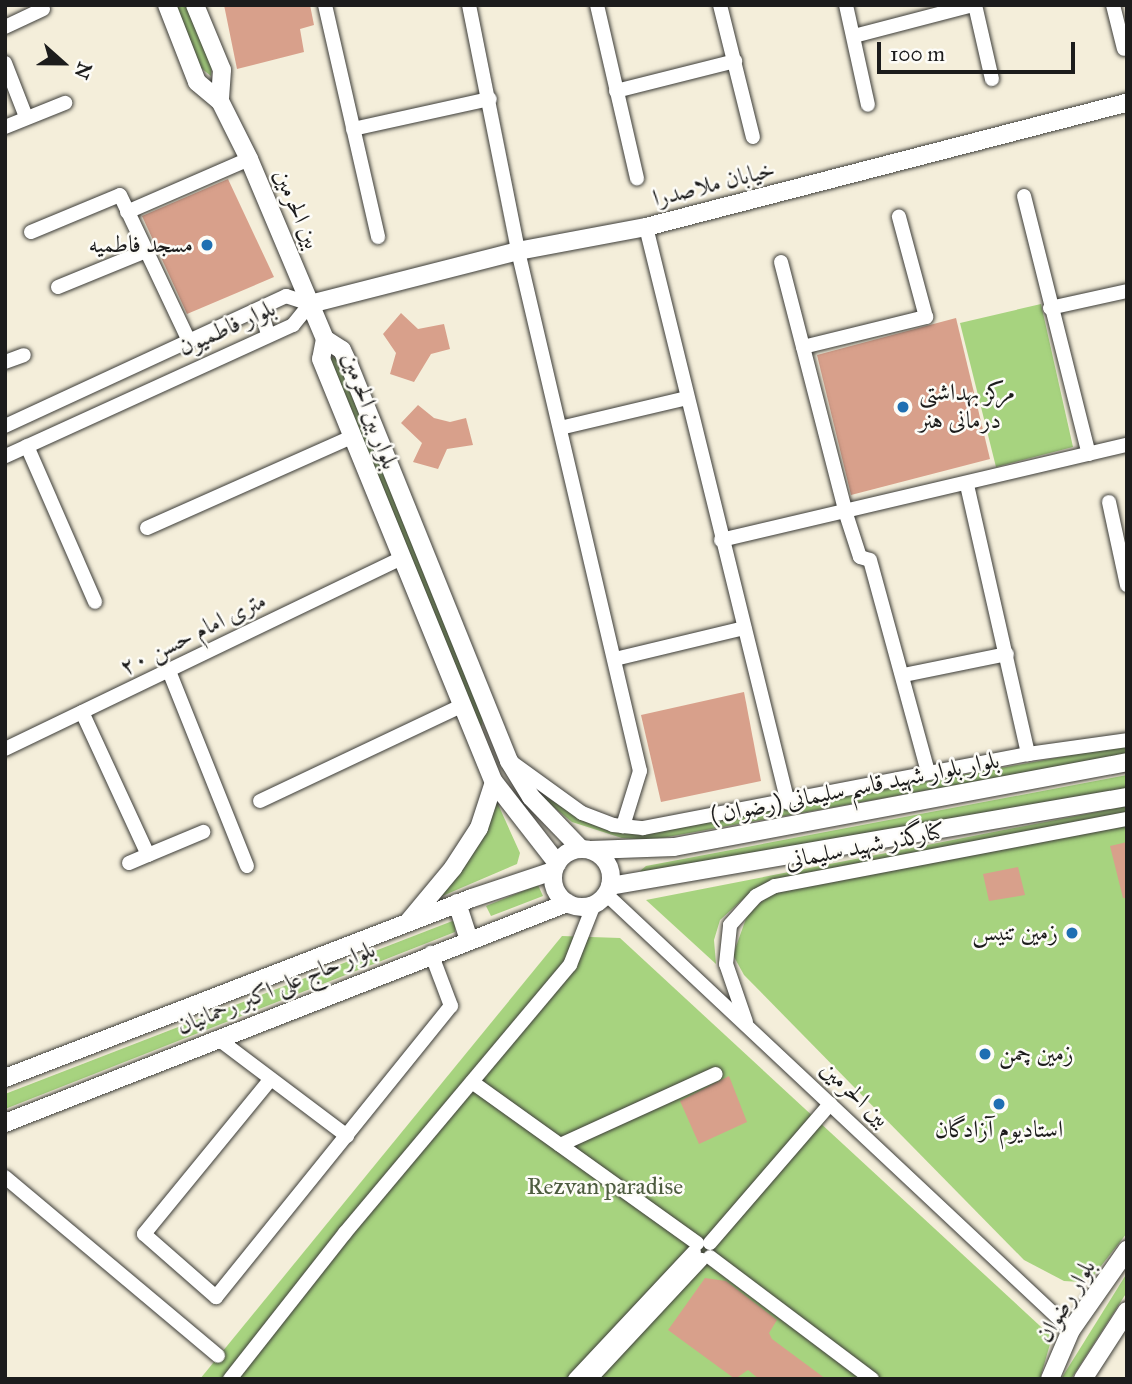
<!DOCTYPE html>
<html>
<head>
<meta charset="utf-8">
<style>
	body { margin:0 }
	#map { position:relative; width:1132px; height:1384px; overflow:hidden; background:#f4eeda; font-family:"IM FELL Great Primer",Amiri,serif }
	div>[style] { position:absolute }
	.green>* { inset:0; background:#a7d37f }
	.building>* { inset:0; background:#d8a08b }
	.roads { filter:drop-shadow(0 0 2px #3c3c38) drop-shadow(0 0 2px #3c3c38) }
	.minor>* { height:14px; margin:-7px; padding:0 7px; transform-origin:7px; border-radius:7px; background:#fff }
	.major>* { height:18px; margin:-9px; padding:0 9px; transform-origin:9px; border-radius:9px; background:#fff }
	.major>.ring { margin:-9px; padding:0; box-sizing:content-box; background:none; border:18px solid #fff; border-radius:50% }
	.dots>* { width:19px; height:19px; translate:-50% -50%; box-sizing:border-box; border:4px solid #fdfcf7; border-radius:50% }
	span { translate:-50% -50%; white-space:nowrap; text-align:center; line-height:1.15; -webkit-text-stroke:5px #fdfcf7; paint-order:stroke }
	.street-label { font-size:24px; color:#1c1c1c }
	.poi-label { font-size:24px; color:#1c1c1c }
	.right { translate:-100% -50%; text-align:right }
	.left { translate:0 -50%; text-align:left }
	.park-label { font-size:24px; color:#4d5c3f }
	.frame { position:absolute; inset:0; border:7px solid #1c1c1c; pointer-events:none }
	.north { position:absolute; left:28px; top:28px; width:70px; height:70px; -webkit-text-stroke:5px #fdfcf7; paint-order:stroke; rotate:111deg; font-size:19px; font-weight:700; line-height:28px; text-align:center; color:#1c1c1c }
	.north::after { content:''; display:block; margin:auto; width:24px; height:32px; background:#1c1c1c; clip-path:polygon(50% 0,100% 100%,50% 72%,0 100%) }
	.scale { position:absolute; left:877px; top:42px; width:198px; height:32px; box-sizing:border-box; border:4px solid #1c1c1c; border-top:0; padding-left:9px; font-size:21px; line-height:24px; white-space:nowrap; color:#1c1c1c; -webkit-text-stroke:5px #fdfcf7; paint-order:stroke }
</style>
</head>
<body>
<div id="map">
	<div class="green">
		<div style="clip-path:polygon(175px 5px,188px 5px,212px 64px,211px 76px,201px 68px)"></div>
		<div style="clip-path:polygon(1041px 304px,1073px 447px,996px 467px,960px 323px)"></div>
		<div style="clip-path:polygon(332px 357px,338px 358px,483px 713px,482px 726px,473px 717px,330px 362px)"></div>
		<div style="clip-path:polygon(1127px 745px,1127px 754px,651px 840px,622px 838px,572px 822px,529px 787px,580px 817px,644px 833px)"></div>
		<div style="clip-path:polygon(1127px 775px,1127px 789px,642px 875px,640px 871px,646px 866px)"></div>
		<div style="clip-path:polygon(497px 802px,520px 853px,517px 864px,440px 897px,485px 834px)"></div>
		<div style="clip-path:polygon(1127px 806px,1127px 813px,751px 892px,720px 920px,714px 940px,716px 964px,646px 900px)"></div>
		<div style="clip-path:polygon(1127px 821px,1127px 1233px,1094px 1275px,1080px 1282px,1064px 1281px,1024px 1260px,744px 975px,733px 955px,748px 913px,776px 890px)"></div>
		<div style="clip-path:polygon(538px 885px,543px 896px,491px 916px,486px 906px)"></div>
		<div style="clip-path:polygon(455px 920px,455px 932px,5px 1109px,5px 1094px)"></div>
		<div style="clip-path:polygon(562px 936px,620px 938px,1052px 1337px,1040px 1379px,200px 1379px)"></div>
		<div style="clip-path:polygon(1127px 1273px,1127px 1292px,1071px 1379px,1061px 1379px)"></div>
	</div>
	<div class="building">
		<div style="clip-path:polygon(224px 5px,310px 5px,314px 25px,300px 29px,304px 52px,237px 69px)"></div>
		<div style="clip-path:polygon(228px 179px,274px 277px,187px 314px,142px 216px)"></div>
		<div style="clip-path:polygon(401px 313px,418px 329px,444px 324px,450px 349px,431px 354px,414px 382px,390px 374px,396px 353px,383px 334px)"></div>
		<div style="clip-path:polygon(956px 318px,990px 459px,851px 495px,817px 355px)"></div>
		<div style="clip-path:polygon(418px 405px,434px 418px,450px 422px,466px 418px,473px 445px,447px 449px,438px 469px,413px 462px,422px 443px,401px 423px)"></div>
		<div style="clip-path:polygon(744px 692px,761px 781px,661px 802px,641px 715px)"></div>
		<div style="clip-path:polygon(1127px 842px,1127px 898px,1123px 898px,1110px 846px)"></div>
		<div style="clip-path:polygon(1018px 867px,1025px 895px,989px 901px,983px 874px)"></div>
		<div style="clip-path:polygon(729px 1076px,747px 1122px,699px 1144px,680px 1101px)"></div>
		<div style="clip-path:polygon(705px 1278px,726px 1281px,777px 1320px,769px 1333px,772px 1339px,826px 1379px,759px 1379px,748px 1370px,735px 1379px,668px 1330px)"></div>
	</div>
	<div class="roads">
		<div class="minor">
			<div style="left:325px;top:5px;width:238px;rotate:77.1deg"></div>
			<div style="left:469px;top:5px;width:251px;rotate:78.7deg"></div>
			<div style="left:518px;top:251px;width:534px;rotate:76.8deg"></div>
			<div style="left:640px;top:771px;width:58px;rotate:107.2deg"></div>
			<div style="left:597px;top:5px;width:178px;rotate:77deg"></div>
			<div style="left:720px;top:5px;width:136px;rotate:76deg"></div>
			<div style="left:846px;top:5px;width:102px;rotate:77.6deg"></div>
			<div style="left:975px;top:5px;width:76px;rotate:77.1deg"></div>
			<div style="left:1113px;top:5px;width:45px;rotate:76deg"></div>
			<div style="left:5px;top:27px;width:42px;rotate:-25.3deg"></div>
			<div style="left:854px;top:36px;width:123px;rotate:-14.6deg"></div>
			<div style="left:5px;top:63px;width:58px;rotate:68.7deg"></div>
			<div style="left:616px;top:91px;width:123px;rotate:-14.1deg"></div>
			<div style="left:5px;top:127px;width:65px;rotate:-21.8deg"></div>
			<div style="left:353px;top:129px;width:140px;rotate:-12.4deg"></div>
			<div style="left:1024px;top:196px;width:266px;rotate:75.9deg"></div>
			<div style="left:127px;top:212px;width:133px;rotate:-23.5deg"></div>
			<div style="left:646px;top:227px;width:593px;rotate:76.15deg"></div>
			<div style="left:31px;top:232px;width:96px;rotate:-22.6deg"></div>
			<div style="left:120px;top:195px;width:161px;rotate:64.7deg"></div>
			<div style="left:781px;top:262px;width:260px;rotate:75.5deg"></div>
			<div style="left:846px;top:514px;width:45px;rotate:72deg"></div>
			<div style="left:860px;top:557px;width:10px;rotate:17deg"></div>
			<div style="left:870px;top:560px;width:220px;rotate:74.7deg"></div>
			<div style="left:58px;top:287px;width:95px;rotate:-22.2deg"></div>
			<div style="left:1050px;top:308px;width:79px;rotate:-12.4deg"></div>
			<div style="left:256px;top:311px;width:9px;rotate:41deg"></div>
			<div style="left:263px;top:317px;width:19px;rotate:74deg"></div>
			<div style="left:803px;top:347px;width:127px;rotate:-13.7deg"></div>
			<div style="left:926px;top:317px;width:104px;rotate:-105.1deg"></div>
			<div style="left:5px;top:362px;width:20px;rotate:-20deg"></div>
			<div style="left:5px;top:426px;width:310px;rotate:-24.8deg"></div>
			<div style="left:286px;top:296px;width:25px;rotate:18deg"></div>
			<div style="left:310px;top:304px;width:27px;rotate:129deg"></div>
			<div style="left:293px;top:325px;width:316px;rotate:155.5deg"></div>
			<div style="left:560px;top:428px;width:130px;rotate:-13.3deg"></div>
			<div style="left:27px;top:446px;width:170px;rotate:66.4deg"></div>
			<div style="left:967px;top:485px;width:276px;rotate:77.2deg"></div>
			<div style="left:1109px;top:502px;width:85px;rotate:77.8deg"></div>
			<div style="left:147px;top:528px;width:223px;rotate:-24deg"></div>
			<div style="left:721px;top:540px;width:417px;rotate:-13.2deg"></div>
			<div style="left:615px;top:659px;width:133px;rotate:-13.5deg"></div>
			<div style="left:169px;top:671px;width:210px;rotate:68.2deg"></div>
			<div style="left:904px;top:675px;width:105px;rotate:-11.5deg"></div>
			<div style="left:82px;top:712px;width:157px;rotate:65.2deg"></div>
			<div style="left:148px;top:855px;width:60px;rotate:-22.7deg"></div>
			<div style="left:5px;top:749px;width:438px;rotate:-25.7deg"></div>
			<div style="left:514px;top:764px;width:84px;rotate:35.8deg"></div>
			<div style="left:582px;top:813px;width:33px;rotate:21deg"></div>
			<div style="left:613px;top:825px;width:30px;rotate:6deg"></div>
			<div style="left:643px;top:828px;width:392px;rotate:-10.9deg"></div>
			<div style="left:1028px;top:754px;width:100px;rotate:-8deg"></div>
			<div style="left:260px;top:801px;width:222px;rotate:-25.3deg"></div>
			<div style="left:129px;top:863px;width:21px;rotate:-23deg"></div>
			<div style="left:606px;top:894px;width:637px;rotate:43.16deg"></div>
			<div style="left:746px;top:1022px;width:61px;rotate:-109deg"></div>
			<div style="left:726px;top:964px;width:39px;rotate:-84deg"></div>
			<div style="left:730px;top:925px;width:39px;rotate:-48deg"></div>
			<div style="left:756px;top:896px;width:21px;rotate:-28deg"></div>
			<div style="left:775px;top:886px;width:358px;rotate:-10.8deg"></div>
			<div style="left:217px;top:1038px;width:163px;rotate:37deg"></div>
			<div style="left:270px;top:1080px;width:199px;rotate:129.3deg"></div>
			<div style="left:144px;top:1234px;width:96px;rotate:41.2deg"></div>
			<div style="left:216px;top:1297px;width:374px;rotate:-51.1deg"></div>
			<div style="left:451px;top:1006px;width:57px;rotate:-110.7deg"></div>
			<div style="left:472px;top:1082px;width:277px;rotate:35.6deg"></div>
			<div style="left:560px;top:1145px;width:171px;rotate:-24.5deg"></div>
			<div style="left:5px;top:1177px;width:278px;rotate:40deg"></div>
			<div style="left:710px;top:1243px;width:184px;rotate:-49.2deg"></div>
			<div style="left:710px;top:1257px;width:203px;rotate:37deg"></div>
			<div style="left:230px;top:1379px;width:186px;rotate:-51.8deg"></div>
			<div style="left:345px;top:1233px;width:350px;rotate:-50deg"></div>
			<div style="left:570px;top:965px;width:66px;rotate:-68.5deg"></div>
			<div style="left:575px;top:1379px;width:174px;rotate:-46.9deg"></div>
			<div style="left:590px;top:1379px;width:163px;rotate:-47deg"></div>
		</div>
		<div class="major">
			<div style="left:167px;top:5px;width:83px;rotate:68.7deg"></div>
			<div style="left:197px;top:82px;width:30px;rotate:40deg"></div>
			<div style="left:220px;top:101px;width:65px;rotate:63.4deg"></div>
			<div style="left:249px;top:159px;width:195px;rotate:67.1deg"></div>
			<div style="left:195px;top:5px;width:70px;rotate:67.4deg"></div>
			<div style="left:222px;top:70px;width:31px;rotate:94deg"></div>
			<div style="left:310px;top:304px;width:215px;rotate:-14.3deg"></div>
			<div style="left:518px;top:251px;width:130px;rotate:-10.6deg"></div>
			<div style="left:646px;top:227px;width:497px;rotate:-14.5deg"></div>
			<div style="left:325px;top:339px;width:20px;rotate:101deg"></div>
			<div style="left:321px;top:359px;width:457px;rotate:67.8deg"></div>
			<div style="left:494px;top:782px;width:103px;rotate:52.1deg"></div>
			<div style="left:325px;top:339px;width:20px;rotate:33deg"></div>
			<div style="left:342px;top:350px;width:17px;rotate:65deg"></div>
			<div style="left:349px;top:365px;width:427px;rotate:68deg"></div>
			<div style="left:509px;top:761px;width:42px;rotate:58.6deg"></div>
			<div style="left:531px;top:797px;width:72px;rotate:46.1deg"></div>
			<div class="ring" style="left:553px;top:849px;width:40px;height:40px"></div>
			<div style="left:591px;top:850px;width:83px;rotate:-2.1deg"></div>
			<div style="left:674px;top:847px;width:461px;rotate:-10.6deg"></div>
			<div style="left:610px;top:886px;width:525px;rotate:-9.77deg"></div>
			<div style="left:457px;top:903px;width:38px;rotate:72deg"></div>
			<div style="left:409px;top:921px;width:69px;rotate:-50.3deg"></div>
			<div style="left:453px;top:868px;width:48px;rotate:-57deg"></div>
			<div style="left:479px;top:828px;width:48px;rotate:-71.9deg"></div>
			<div style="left:5px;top:1078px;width:500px;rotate:-21.08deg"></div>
			<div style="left:472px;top:898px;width:85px;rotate:-18.4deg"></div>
			<div style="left:5px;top:1123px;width:604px;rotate:-21.38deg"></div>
			<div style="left:1050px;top:1379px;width:53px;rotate:-66.8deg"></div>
			<div style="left:1071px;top:1330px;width:98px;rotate:-55deg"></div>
			<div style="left:1083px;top:1379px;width:81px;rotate:-57.1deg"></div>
		</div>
	</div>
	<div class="dots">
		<div style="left:207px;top:245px;background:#1f6fb2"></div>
		<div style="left:903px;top:407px;background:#1f6fb2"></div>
		<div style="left:1072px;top:933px;background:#1f6fb2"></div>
		<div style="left:985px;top:1054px;background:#1f6fb2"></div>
		<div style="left:999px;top:1104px;background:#1f6fb2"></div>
	</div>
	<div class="street-label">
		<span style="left:714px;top:184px;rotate:-14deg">خیابان ملاصدرا</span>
		<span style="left:297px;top:209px;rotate:67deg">بین الحرمین</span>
		<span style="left:227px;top:328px;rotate:-24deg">بلوار فاطمیون</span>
		<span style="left:370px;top:411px;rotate:70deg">بلوار بین الحرمین</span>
		<span style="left:193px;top:634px;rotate:-26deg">۲۰ متری امام حسن</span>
		<span style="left:855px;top:788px;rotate:-11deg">بلوار بلوار شهید قاسم سلیمانی (رضوان )</span>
		<span style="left:865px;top:846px;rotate:-11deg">کنارگذر شهید سلیمانی</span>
		<span style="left:276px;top:988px;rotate:-22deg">بلوار حاج علی اکبر رحمانیان</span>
		<span style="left:855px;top:1094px;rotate:43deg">بین الحرمین</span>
		<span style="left:1066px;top:1301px;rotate:-59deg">بلوار رضوان</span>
	</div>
	<div class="poi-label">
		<span class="right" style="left:193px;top:245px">مسجد فاطمیه</span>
		<span class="left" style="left:919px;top:407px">مرکز بهداشتی<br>درمانی هنر</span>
		<span class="right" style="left:1058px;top:933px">زمین تنیس</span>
		<span class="left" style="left:999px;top:1054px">زمین چمن</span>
		<span style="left:999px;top:1130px">استادیوم آزادگان</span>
	</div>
	<div class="park-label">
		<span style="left:605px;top:1187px">Rezvan paradise</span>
	</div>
	<div class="frame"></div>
	<div class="north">N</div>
	<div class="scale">100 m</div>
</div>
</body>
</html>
